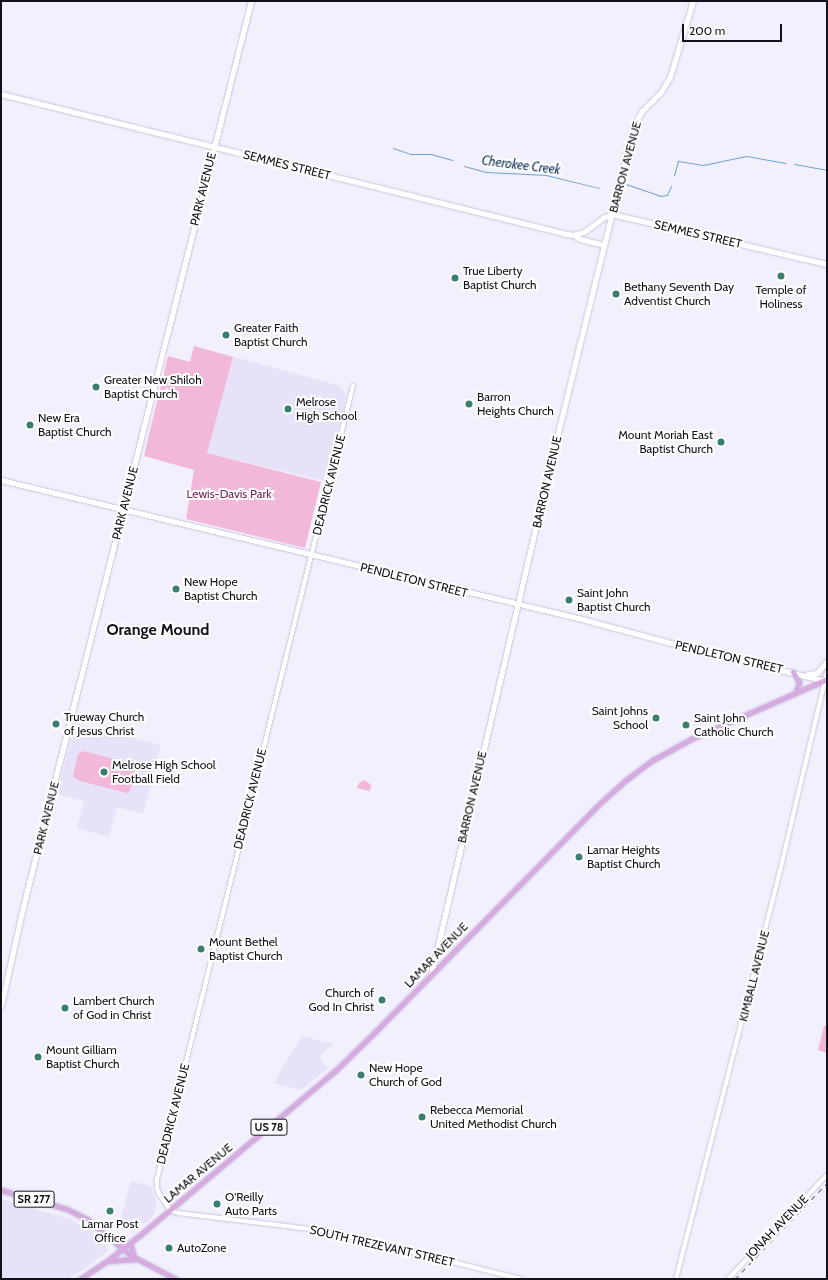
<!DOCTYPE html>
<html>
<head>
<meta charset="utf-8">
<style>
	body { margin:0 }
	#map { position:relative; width:828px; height:1280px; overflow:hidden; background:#f3f0fd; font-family:Cabin,sans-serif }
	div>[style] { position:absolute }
	.built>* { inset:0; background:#e8e2f9 }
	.green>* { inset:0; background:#f2b8d9 }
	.stream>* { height:1px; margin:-0.5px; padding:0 0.5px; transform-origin:0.5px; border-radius:0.5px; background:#71a2d6 }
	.roads { filter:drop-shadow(0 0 1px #ccc4e3) drop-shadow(0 0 1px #ccc4e3) }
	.tertiary>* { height:4px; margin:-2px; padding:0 2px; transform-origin:2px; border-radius:2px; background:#fff }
	.secondary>* { height:4.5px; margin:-2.25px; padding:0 2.25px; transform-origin:2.25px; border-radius:2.25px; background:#fff }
	.primary>* { height:5px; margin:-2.5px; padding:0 2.5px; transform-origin:2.5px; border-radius:2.5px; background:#d6ace0 }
	.rail>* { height:1px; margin-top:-0.5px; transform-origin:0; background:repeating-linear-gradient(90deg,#524f5a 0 5px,transparent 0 10px) }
	.dots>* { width:11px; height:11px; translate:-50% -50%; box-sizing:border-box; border:2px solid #fff; border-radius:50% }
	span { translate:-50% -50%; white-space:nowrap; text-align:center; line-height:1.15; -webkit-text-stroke:4px #fff; paint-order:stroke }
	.shield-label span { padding:1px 3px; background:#fff; border:1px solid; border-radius:3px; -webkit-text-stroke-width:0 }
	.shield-label { font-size:11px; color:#13101a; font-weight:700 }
	.street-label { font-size:12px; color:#13101a }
	.poi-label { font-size:12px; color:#13101a }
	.left { translate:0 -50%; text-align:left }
	.right { translate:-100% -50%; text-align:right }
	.park-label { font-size:12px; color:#75285a }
	.water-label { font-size:13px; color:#0f3356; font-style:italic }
	.district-label { font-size:16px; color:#13101a; font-weight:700 }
	.frame { position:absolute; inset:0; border:2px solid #13101a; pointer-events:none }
	.scale { position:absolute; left:682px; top:24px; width:100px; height:18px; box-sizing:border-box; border:2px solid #13101a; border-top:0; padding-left:5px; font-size:12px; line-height:14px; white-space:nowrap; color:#13101a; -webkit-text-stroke:3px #fff; paint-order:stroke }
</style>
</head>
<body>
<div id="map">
	<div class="built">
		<div style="clip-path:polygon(194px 346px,341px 386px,345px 392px,346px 398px,325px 481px,198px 451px,144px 456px,168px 356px,190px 362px)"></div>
		<div style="clip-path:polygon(75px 723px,161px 745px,143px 814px,117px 807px,109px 837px,77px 828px,84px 801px,57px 794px)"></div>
		<div style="clip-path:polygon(302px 1036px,333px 1044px,319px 1057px,328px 1068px,301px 1090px,273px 1083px)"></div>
		<div style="clip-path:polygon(131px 1181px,151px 1186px,157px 1204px,154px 1215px,146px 1223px,139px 1224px,120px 1220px)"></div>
		<div style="clip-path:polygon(1px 1199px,70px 1219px,93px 1232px,108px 1247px,108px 1251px,80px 1272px,66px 1279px,1px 1279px)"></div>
	</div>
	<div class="green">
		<div style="clip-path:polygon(194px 346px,233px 357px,207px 453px,321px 482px,305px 548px,186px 519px,194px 470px,144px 456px,168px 356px,190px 362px)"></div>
		<div style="clip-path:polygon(83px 751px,135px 764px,136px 767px,130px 791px,127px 793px,80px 781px,73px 777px,78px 754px)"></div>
		<div style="clip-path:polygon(365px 780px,371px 785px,370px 791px,357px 788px,359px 783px)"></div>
		<div style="clip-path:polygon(824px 1026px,827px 1026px,827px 1053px,818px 1050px)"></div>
	</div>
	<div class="stream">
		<div style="left:393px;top:148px;width:18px;rotate:19deg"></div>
		<div style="left:410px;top:154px;width:21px"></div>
		<div style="left:431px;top:154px;width:22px;rotate:16deg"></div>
		<div style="left:794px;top:164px;width:34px;rotate:10deg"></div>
		<div style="left:464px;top:166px;width:23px;rotate:15deg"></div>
		<div style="left:486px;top:172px;width:60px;rotate:2.9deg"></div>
		<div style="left:546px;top:175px;width:55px;rotate:13.8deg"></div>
		<div style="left:674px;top:175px;width:15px;rotate:-74deg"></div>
		<div style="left:678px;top:161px;width:25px;rotate:9deg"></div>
		<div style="left:703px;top:165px;width:44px;rotate:-11.8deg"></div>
		<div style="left:746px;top:156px;width:40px;rotate:10deg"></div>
		<div style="left:626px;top:184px;width:36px;rotate:19deg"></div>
		<div style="left:660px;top:196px;width:7px;rotate:-8deg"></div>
		<div style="left:667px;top:195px;width:10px;rotate:-66deg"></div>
	</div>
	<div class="roads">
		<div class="tertiary">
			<div style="left:353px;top:386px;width:755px;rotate:103.87deg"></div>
			<div style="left:172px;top:1119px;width:62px;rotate:104deg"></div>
			<div style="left:157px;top:1179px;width:9px;rotate:90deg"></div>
			<div style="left:157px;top:1188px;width:6px;rotate:72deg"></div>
			<div style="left:159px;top:1194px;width:19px;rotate:55deg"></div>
			<div style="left:170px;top:1210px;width:9px;rotate:21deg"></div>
			<div style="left:178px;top:1213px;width:150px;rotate:6.9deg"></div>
			<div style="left:327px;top:1231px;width:200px;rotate:13.9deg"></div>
			<div style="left:676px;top:1279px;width:417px;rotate:-75.7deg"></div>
			<div style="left:779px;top:875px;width:200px;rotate:-76.7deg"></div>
			<div style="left:728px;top:1279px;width:144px;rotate:-46.4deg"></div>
		</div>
		<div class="secondary">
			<div style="left:1px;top:94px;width:583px;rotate:13.89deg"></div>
			<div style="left:567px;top:234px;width:7px;rotate:8deg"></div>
			<div style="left:574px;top:235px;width:10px;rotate:-17deg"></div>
			<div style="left:584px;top:232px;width:24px;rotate:-36deg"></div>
			<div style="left:603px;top:218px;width:10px;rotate:-24deg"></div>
			<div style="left:612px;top:214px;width:221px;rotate:13.1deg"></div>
			<div style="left:574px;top:235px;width:7px;rotate:34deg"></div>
			<div style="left:580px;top:239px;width:25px;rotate:14deg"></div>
			<div style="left:1px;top:480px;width:597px;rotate:13.45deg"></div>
			<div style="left:582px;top:619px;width:119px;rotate:15.1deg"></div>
			<div style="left:697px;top:650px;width:133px;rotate:13.5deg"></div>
			<div style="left:808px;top:674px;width:9px;rotate:-6deg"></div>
			<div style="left:817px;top:673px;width:16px;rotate:-50deg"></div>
			<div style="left:825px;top:680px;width:8px;rotate:-76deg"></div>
			<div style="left:431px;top:975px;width:548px;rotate:-76.83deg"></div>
			<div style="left:556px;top:441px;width:323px;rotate:-76.2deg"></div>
			<div style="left:633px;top:127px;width:18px;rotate:-61deg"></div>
			<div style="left:642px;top:111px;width:27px;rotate:-45deg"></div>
			<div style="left:661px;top:92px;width:17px;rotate:-59deg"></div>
			<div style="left:670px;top:77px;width:79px;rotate:-73.2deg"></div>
			<div style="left:1px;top:1006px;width:101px;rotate:-77.5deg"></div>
			<div style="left:23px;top:907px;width:934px;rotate:-75.87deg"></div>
		</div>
		<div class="primary">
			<div style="left:793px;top:672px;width:12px;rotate:59deg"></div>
			<div style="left:799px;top:682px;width:10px;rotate:107deg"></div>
			<div style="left:1px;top:1190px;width:69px;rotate:16.1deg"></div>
			<div style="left:67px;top:1209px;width:22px;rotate:27deg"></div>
			<div style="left:87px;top:1219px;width:56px;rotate:39.9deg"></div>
			<div style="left:130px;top:1255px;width:52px;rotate:27.6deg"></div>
			<div style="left:130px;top:1243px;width:15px;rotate:74deg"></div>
			<div style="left:107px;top:1261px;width:30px;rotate:-4deg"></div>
			<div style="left:80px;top:1279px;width:32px;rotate:-34deg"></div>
			<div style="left:107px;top:1261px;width:42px;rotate:-38.2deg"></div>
			<div style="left:140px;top:1235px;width:255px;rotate:-40.1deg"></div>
			<div style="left:335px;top:1071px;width:56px;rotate:-44.3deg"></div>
			<div style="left:375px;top:1032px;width:318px;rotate:-45.5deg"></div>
			<div style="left:598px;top:805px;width:38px;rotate:-42deg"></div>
			<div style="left:626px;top:780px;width:34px;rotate:-37deg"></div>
			<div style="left:653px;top:760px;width:43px;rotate:-28.9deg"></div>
			<div style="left:691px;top:739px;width:149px;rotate:-23.8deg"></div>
		</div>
	</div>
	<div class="rail">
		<div style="left:735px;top:1279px;width:133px;rotate:-46.2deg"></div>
	</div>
	<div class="dots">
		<div style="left:781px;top:276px;background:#397e72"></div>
		<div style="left:455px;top:278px;background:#397e72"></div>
		<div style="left:616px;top:294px;background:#397e72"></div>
		<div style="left:226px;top:335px;background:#397e72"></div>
		<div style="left:96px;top:387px;background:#397e72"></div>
		<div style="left:469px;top:404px;background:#397e72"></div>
		<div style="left:288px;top:409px;background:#397e72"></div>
		<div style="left:30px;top:425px;background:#397e72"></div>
		<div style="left:721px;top:442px;background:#397e72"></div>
		<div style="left:176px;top:589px;background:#397e72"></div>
		<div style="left:569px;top:600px;background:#397e72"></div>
		<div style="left:656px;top:718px;background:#397e72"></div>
		<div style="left:56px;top:724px;background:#397e72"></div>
		<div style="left:686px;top:725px;background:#397e72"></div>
		<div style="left:104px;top:772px;background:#397e72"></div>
		<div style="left:579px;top:857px;background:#397e72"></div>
		<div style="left:201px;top:949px;background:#397e72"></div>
		<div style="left:382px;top:1000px;background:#397e72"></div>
		<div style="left:65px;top:1008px;background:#397e72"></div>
		<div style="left:38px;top:1057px;background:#397e72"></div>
		<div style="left:361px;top:1075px;background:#397e72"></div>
		<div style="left:422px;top:1117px;background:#397e72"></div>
		<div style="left:217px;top:1204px;background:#397e72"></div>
		<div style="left:110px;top:1211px;background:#397e72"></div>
		<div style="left:169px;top:1248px;background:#397e72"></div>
	</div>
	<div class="shield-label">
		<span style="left:269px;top:1127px">US 78</span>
		<span style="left:34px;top:1199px">SR 277</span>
	</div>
	<div class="street-label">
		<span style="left:287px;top:165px;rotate:14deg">SEMMES STREET</span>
		<span style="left:625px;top:167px;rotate:-75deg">BARRON AVENUE</span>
		<span style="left:203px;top:189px;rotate:-76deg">PARK AVENUE</span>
		<span style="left:698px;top:234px;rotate:13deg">SEMMES STREET</span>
		<span style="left:547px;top:482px;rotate:-77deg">BARRON AVENUE</span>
		<span style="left:329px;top:485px;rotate:-76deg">DEADRICK AVENUE</span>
		<span style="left:125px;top:503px;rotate:-76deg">PARK AVENUE</span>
		<span style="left:414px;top:580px;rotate:14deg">PENDLETON STREET</span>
		<span style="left:729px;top:657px;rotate:13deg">PENDLETON STREET</span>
		<span style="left:472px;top:797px;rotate:-77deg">BARRON AVENUE</span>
		<span style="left:250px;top:799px;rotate:-76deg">DEADRICK AVENUE</span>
		<span style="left:46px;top:818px;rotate:-76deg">PARK AVENUE</span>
		<span style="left:436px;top:955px;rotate:-46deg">LAMAR AVENUE</span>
		<span style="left:754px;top:976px;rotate:-76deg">KIMBALL AVENUE</span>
		<span style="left:173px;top:1114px;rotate:-76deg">DEADRICK AVENUE</span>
		<span style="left:198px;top:1173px;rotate:-40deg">LAMAR AVENUE</span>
		<span style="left:777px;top:1227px;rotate:-46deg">JONAH AVENUE</span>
		<span style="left:382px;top:1246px;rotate:13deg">SOUTH TREZEVANT STREET</span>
	</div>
	<div class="poi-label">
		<span class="left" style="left:463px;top:278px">True Liberty<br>Baptist Church</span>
		<span class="left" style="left:624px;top:294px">Bethany Seventh Day<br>Adventist Church</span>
		<span style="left:781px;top:297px">Temple of<br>Holiness</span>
		<span class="left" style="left:234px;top:335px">Greater Faith<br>Baptist Church</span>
		<span class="left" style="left:104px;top:387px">Greater New Shiloh<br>Baptist Church</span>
		<span class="left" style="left:477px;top:404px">Barron<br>Heights Church</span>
		<span class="left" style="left:296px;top:409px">Melrose<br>High School</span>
		<span class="left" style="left:38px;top:425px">New Era<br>Baptist Church</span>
		<span class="right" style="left:713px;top:442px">Mount Moriah East<br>Baptist Church</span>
		<span class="left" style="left:184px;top:589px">New Hope<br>Baptist Church</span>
		<span class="left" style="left:577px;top:600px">Saint John<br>Baptist Church</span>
		<span class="right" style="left:648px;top:718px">Saint Johns<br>School</span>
		<span class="left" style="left:64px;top:724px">Trueway Church<br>of Jesus Christ</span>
		<span class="left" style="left:694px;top:725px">Saint John<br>Catholic Church</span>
		<span class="left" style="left:112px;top:772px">Melrose High School<br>Football Field</span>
		<span class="left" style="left:587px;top:857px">Lamar Heights<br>Baptist Church</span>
		<span class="left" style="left:209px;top:949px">Mount Bethel<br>Baptist Church</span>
		<span class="right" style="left:374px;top:1000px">Church of<br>God In Christ</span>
		<span class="left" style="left:73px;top:1008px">Lambert Church<br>of God in Christ</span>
		<span class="left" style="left:46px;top:1057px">Mount Gilliam<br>Baptist Church</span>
		<span class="left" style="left:369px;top:1075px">New Hope<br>Church of God</span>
		<span class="left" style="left:430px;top:1117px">Rebecca Memorial<br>United Methodist Church</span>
		<span class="left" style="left:225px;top:1204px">O'Reilly<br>Auto Parts</span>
		<span style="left:110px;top:1231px">Lamar Post<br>Office</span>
		<span class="left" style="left:177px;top:1248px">AutoZone</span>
	</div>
	<div class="park-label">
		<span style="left:229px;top:494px">Lewis-Davis Park</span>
	</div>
	<div class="water-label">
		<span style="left:521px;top:165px;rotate:7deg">Cherokee Creek</span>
	</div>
	<div class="district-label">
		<span style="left:158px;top:630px">Orange Mound</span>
	</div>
	<div class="frame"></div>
	<div class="scale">200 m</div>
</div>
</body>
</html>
